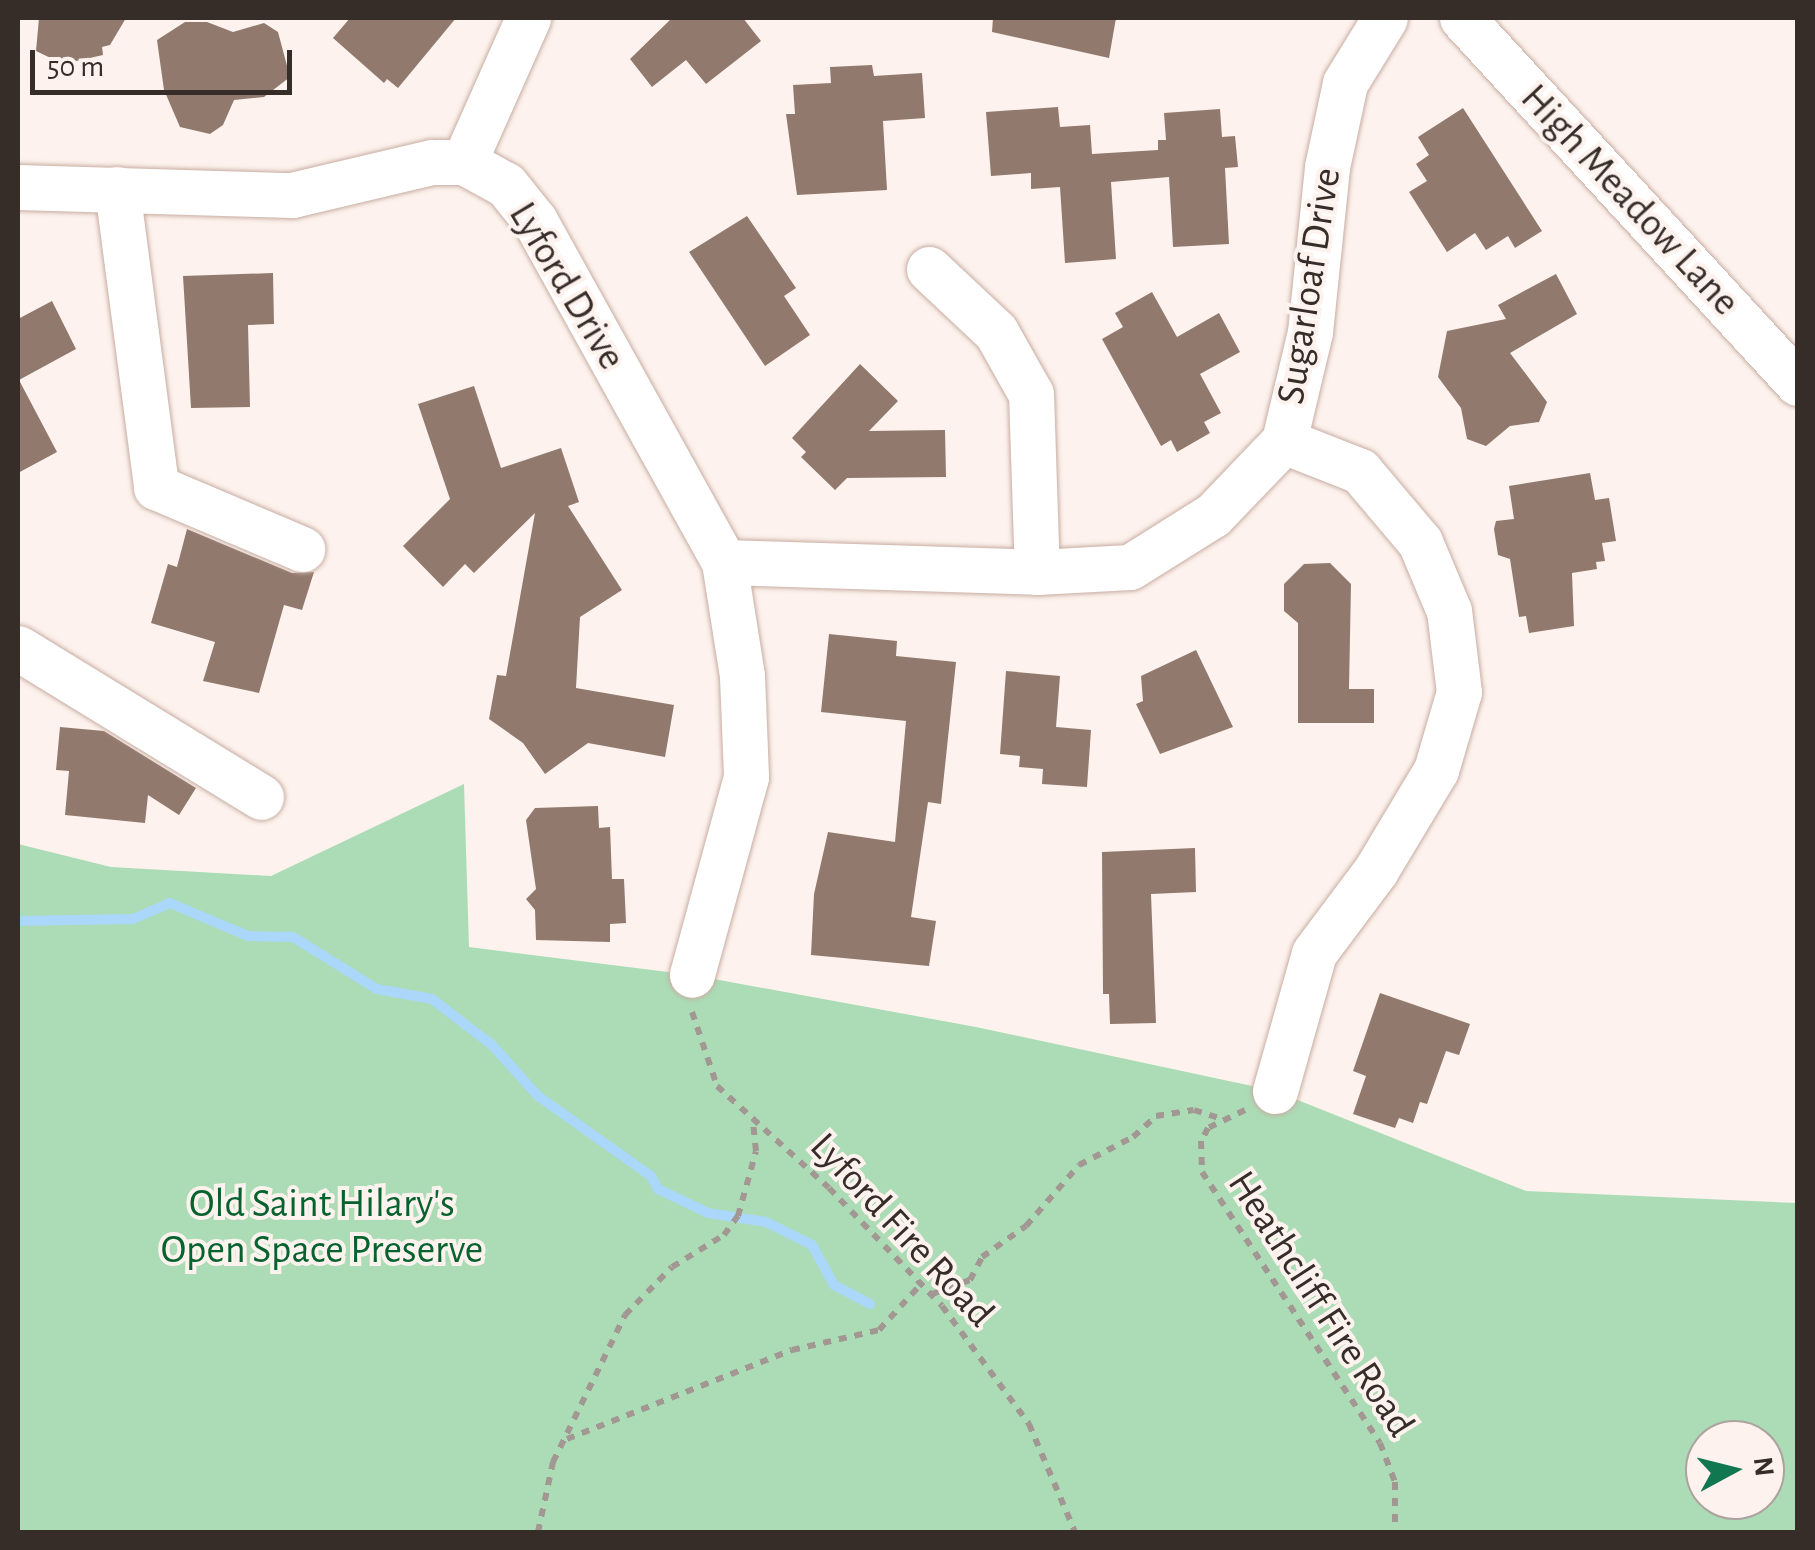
<!DOCTYPE html>
<html>
<head>
<meta charset="utf-8">
<style>
	body { margin:0 }
	#map { position:relative; width:1815px; height:1550px; overflow:hidden; background:#fdf2ed; font-family:"Alegreya Sans",sans-serif }
	div>[style] { position:absolute }
	.green>* { inset:0; background:#abdcb5 }
	.stream>* { height:10px; margin:-5px; padding:0 5px; transform-origin:5px; border-radius:5px; background:#aad7fa }
	.building>* { inset:0; background:#91796e }
	.path>* { height:6px; margin-top:-3px; transform-origin:0; background:repeating-linear-gradient(90deg,#a29793 0 8px,transparent 0 16px) }
	.roads { filter:drop-shadow(0 0 2px #c7ada2) drop-shadow(0 0 2px #c7ada2) }
	.minor>* { height:45px; margin:-22.5px; padding:0 22.5px; transform-origin:22.5px; border-radius:22.5px; background:#fff }
	span { translate:-50% -50%; white-space:nowrap; text-align:center; line-height:1.15; -webkit-text-stroke:8px #fdf2ed; paint-order:stroke }
	.street-label { font-size:40px; color:#362c28 }
	.park-label { font-size:40px; color:#06622e }
	.frame { position:absolute; inset:0; border:20px solid #362c28; pointer-events:none }
	.north { position:absolute; left:1685px; top:1420px; width:100px; height:100px; box-sizing:border-box; background:#fdf2ed; border:2px solid #ada39e; border-radius:50%; rotate:83deg; font-size:28px; font-weight:700; line-height:40px; text-align:center; color:#362c28 }
	.north::after { content:''; display:block; margin:auto; width:35px; height:45px; background:#107750; clip-path:polygon(50% 0,100% 100%,50% 72%,0 100%) }
	.scale { position:absolute; left:30px; top:50px; width:262px; height:45px; box-sizing:border-box; border:5px solid #362c28; border-top:0; padding-left:12px; font-size:30px; line-height:35px; white-space:nowrap; color:#362c28; -webkit-text-stroke:8px #fdf2ed; paint-order:stroke }
</style>
</head>
<body>
<div id="map">
	<div class="green">
		<div style="clip-path:polygon(evenodd,464px 784px,469px 947px,692px 975px,976px 1027px,1275px 1091px,1526px 1191px,1797px 1203px,1797px 1532px,18px 1532px,18px 844px,111px 867px,271px 876px,464px 784px,1705px 1440px,1765px 1440px,1765px 1500px,1705px 1500px,1705px 1440px)"></div>
	</div>
	<div class="stream">
		<div style="left:18px;top:921px;width:115px;rotate:-1deg"></div>
		<div style="left:133px;top:919px;width:40px;rotate:-23.4deg"></div>
		<div style="left:170px;top:903px;width:85px;rotate:22.9deg"></div>
		<div style="left:248px;top:936px;width:45px;rotate:1.3deg"></div>
		<div style="left:293px;top:937px;width:99px;rotate:31.8deg"></div>
		<div style="left:377px;top:989px;width:56px;rotate:10.3deg"></div>
		<div style="left:432px;top:999px;width:76px;rotate:37.5deg"></div>
		<div style="left:492px;top:1045px;width:69px;rotate:48deg"></div>
		<div style="left:538px;top:1096px;width:138px;rotate:35.3deg"></div>
		<div style="left:651px;top:1176px;width:15px;rotate:62deg"></div>
		<div style="left:658px;top:1189px;width:55px;rotate:25.6deg"></div>
		<div style="left:708px;top:1213px;width:59px;rotate:8.8deg"></div>
		<div style="left:766px;top:1222px;width:51px;rotate:26.6deg"></div>
		<div style="left:812px;top:1245px;width:46px;rotate:61.2deg"></div>
		<div style="left:834px;top:1285px;width:41px;rotate:27.8deg"></div>
	</div>
	<div class="building">
		<div style="clip-path:polygon(39px 18px,126px 18px,110px 45px,102px 47px,103px 55px,63px 64px,36px 51px)"></div>
		<div style="clip-path:polygon(350px 18px,456px 18px,398px 88px,387px 79px,384px 83px,333px 38px)"></div>
		<div style="clip-path:polygon(672px 18px,743px 18px,761px 41px,706px 84px,686px 60px,652px 87px,630px 59px)"></div>
		<div style="clip-path:polygon(993px 18px,1116px 18px,1109px 58px,992px 32px)"></div>
		<div style="clip-path:polygon(185px 22px,207px 22px,233px 32px,264px 23px,278px 32px,290px 77px,264px 97px,234px 100px,223px 125px,210px 134px,180px 127px,164px 90px,157px 40px)"></div>
		<div style="clip-path:polygon(872px 65px,874px 76px,922px 73px,925px 118px,883px 121px,887px 190px,797px 195px,786px 114px,795px 114px,793px 85px,831px 83px,830px 67px)"></div>
		<div style="clip-path:polygon(1058px 107px,1060px 127px,1090px 125px,1092px 154px,1158px 150px,1158px 140px,1166px 140px,1164px 113px,1220px 109px,1222px 137px,1235px 136px,1238px 167px,1225px 168px,1229px 244px,1173px 247px,1169px 177px,1111px 182px,1116px 259px,1065px 263px,1060px 187px,1031px 189px,1031px 173px,991px 176px,986px 112px)"></div>
		<div style="clip-path:polygon(1463px 108px,1542px 231px,1515px 248px,1508px 236px,1486px 250px,1475px 233px,1447px 252px,1409px 192px,1427px 181px,1416px 164px,1429px 155px,1418px 137px)"></div>
		<div style="clip-path:polygon(747px 216px,796px 288px,784px 296px,810px 335px,765px 366px,689px 252px)"></div>
		<div style="clip-path:polygon(273px 273px,274px 324px,248px 325px,250px 407px,191px 408px,183px 276px)"></div>
		<div style="clip-path:polygon(1556px 274px,1577px 314px,1510px 353px,1547px 402px,1539px 422px,1510px 426px,1486px 446px,1467px 439px,1461px 408px,1438px 377px,1447px 331px,1506px 319px,1498px 305px)"></div>
		<div style="clip-path:polygon(1152px 292px,1177px 337px,1219px 313px,1240px 352px,1200px 374px,1221px 413px,1204px 422px,1210px 433px,1177px 452px,1171px 440px,1161px 446px,1102px 339px,1123px 327px,1115px 313px)"></div>
		<div style="clip-path:polygon(52px 301px,76px 349px,19px 380px,57px 452px,18px 473px,18px 319px)"></div>
		<div style="clip-path:polygon(860px 364px,898px 401px,869px 431px,945px 430px,946px 477px,847px 478px,835px 490px,801px 457px,806px 452px,792px 438px)"></div>
		<div style="clip-path:polygon(474px 386px,501px 468px,561px 448px,579px 502px,568px 506px,622px 590px,580px 617px,576px 688px,674px 705px,665px 757px,588px 743px,545px 774px,523px 743px,489px 719px,497px 675px,506px 676px,535px 513px,474px 573px,465px 564px,443px 587px,403px 546px,450px 499px,418px 404px)"></div>
		<div style="clip-path:polygon(1590px 473px,1595px 500px,1609px 498px,1616px 541px,1602px 543px,1605px 561px,1596px 562px,1597px 569px,1572px 573px,1574px 626px,1529px 633px,1526px 616px,1519px 617px,1510px 559px,1498px 555px,1494px 529px,1496px 521px,1514px 519px,1509px 486px)"></div>
		<div style="clip-path:polygon(187px 529px,292px 573px,314px 572px,302px 610px,284px 605px,259px 693px,203px 681px,215px 642px,151px 623px,168px 564px,177px 567px)"></div>
		<div style="clip-path:polygon(1330px 563px,1351px 584px,1349px 689px,1374px 689px,1374px 723px,1298px 723px,1298px 623px,1284px 611px,1284px 584px,1304px 564px)"></div>
		<div style="clip-path:polygon(829px 634px,897px 641px,896px 656px,956px 662px,941px 804px,928px 802px,911px 917px,936px 921px,929px 966px,811px 955px,814px 894px,828px 832px,895px 842px,906px 721px,821px 712px)"></div>
		<div style="clip-path:polygon(1196px 650px,1233px 727px,1160px 754px,1136px 704px,1143px 701px,1141px 676px)"></div>
		<div style="clip-path:polygon(1006px 671px,1060px 676px,1056px 727px,1091px 730px,1087px 787px,1042px 784px,1043px 769px,1019px 767px,1020px 756px,1000px 754px)"></div>
		<div style="clip-path:polygon(60px 727px,104px 731px,196px 788px,179px 815px,148px 795px,145px 823px,65px 815px,69px 771px,56px 770px)"></div>
		<div style="clip-path:polygon(598px 806px,599px 828px,610px 827px,612px 879px,624px 879px,626px 923px,610px 924px,610px 942px,536px 940px,535px 910px,526px 899px,536px 889px,526px 820px,535px 808px)"></div>
		<div style="clip-path:polygon(1195px 848px,1196px 892px,1151px 894px,1156px 1023px,1110px 1024px,1109px 994px,1103px 994px,1102px 852px)"></div>
		<div style="clip-path:polygon(1380px 993px,1470px 1024px,1459px 1055px,1446px 1051px,1427px 1104px,1420px 1102px,1413px 1123px,1399px 1118px,1395px 1128px,1353px 1114px,1366px 1076px,1353px 1071px)"></div>
	</div>
	<div class="path">
		<div style="left:692px;top:1012px;width:78px;rotate:71.3deg"></div>
		<div style="left:717px;top:1086px;width:151px;rotate:42.3deg"></div>
		<div style="left:829px;top:1188px;width:163px;rotate:46.2deg"></div>
		<div style="left:942px;top:1306px;width:147px;rotate:53.6deg"></div>
		<div style="left:1029px;top:1424px;width:117px;rotate:66.9deg"></div>
		<div style="left:1245px;top:1110px;width:41px;rotate:154.1deg"></div>
		<div style="left:1208px;top:1128px;width:15px;rotate:118deg"></div>
		<div style="left:1201px;top:1141px;width:31px;rotate:88deg"></div>
		<div style="left:1202px;top:1172px;width:324px;rotate:56.7deg"></div>
		<div style="left:1380px;top:1443px;width:42px;rotate:69deg"></div>
		<div style="left:1395px;top:1482px;width:50px;rotate:90deg"></div>
		<div style="left:932px;top:1294px;width:40px;rotate:-20.2deg"></div>
		<div style="left:970px;top:1280px;width:26px;rotate:-62deg"></div>
		<div style="left:982px;top:1257px;width:54px;rotate:-35.2deg"></div>
		<div style="left:1026px;top:1226px;width:81px;rotate:-49deg"></div>
		<div style="left:1079px;top:1165px;width:61px;rotate:-27.4deg"></div>
		<div style="left:1133px;top:1137px;width:31px;rotate:-42deg"></div>
		<div style="left:1156px;top:1116px;width:38px;rotate:-9deg"></div>
		<div style="left:1194px;top:1110px;width:25px;rotate:18deg"></div>
		<div style="left:567px;top:1439px;width:242px;rotate:-21.6deg"></div>
		<div style="left:792px;top:1350px;width:89px;rotate:-12.9deg"></div>
		<div style="left:879px;top:1330px;width:62px;rotate:-47.6deg"></div>
		<div style="left:538px;top:1532px;width:72px;rotate:-77.9deg"></div>
		<div style="left:553px;top:1462px;width:164px;rotate:-63.9deg"></div>
		<div style="left:625px;top:1315px;width:67px;rotate:-45.6deg"></div>
		<div style="left:672px;top:1267px;width:61px;rotate:-31.6deg"></div>
		<div style="left:724px;top:1235px;width:24px;rotate:-54deg"></div>
		<div style="left:738px;top:1216px;width:67px;rotate:-74.5deg"></div>
		<div style="left:756px;top:1151px;width:28px;rotate:-96deg"></div>
	</div>
	<div class="roads">
		<div class="minor">
			<div style="left:1462px;top:18px;width:496px;rotate:47.4deg"></div>
			<div style="left:464px;top:162px;width:158px;rotate:-66deg"></div>
			<div style="left:18px;top:187px;width:274px;rotate:1.7deg"></div>
			<div style="left:292px;top:195px;width:144px;rotate:-13.3deg"></div>
			<div style="left:432px;top:162px;width:32px"></div>
			<div style="left:464px;top:162px;width:48px;rotate:28.7deg"></div>
			<div style="left:506px;top:185px;width:46px;rotate:51.1deg"></div>
			<div style="left:535px;top:221px;width:390px;rotate:61deg"></div>
			<div style="left:724px;top:562px;width:115px;rotate:81deg"></div>
			<div style="left:742px;top:676px;width:101px;rotate:87.7deg"></div>
			<div style="left:746px;top:777px;width:205px;rotate:105.3deg"></div>
			<div style="left:117px;top:189px;width:301px;rotate:82.5deg"></div>
			<div style="left:156px;top:487px;width:159px;rotate:23deg"></div>
			<div style="left:929px;top:269px;width:92px;rotate:43.2deg"></div>
			<div style="left:996px;top:332px;width:71px;rotate:60.6deg"></div>
			<div style="left:1031px;top:394px;width:178px;rotate:88.1deg"></div>
			<div style="left:724px;top:562px;width:313px;rotate:1.8deg"></div>
			<div style="left:1037px;top:572px;width:93px;rotate:-3.1deg"></div>
			<div style="left:1130px;top:567px;width:98px;rotate:-32.1deg"></div>
			<div style="left:1213px;top:515px;width:103px;rotate:-46.2deg"></div>
			<div style="left:1284px;top:441px;width:112px;rotate:-76.6deg"></div>
			<div style="left:1310px;top:332px;width:166px;rotate:-84.1deg"></div>
			<div style="left:1327px;top:167px;width:86px;rotate:-77.9deg"></div>
			<div style="left:1345px;top:83px;width:76px;rotate:-58.4deg"></div>
			<div style="left:18px;top:648px;width:285px;rotate:31.5deg"></div>
			<div style="left:1275px;top:1091px;width:143px;rotate:-74.2deg"></div>
			<div style="left:1314px;top:953px;width:104px;rotate:-53.2deg"></div>
			<div style="left:1376px;top:870px;width:117px;rotate:-59deg"></div>
			<div style="left:1436px;top:770px;width:81px;rotate:-73.6deg"></div>
			<div style="left:1459px;top:692px;width:82px;rotate:-97deg"></div>
			<div style="left:1449px;top:611px;width:75px;rotate:-112.8deg"></div>
			<div style="left:1420px;top:542px;width:93px;rotate:-130.2deg"></div>
			<div style="left:1360px;top:471px;width:82px;rotate:-158.5deg"></div>
		</div>
	</div>
	<div class="street-label">
		<span style="left:1630px;top:200px;rotate:47deg">High Meadow Lane</span>
		<span style="left:567px;top:286px;rotate:59deg">Lyford Drive</span>
		<span style="left:1309px;top:286px;rotate:-81deg">Sugarloaf Drive</span>
		<span style="left:902px;top:1230px;rotate:47deg">Lyford Fire Road</span>
		<span style="left:1321px;top:1304px;rotate:57deg">Heathcliff Fire Road</span>
	</div>
	<div class="park-label">
		<span style="left:322px;top:1227px">Old Saint Hilary's<br>Open Space Preserve</span>
	</div>
	<div class="frame"></div>
	<div class="north">N</div>
	<div class="scale">50 m</div>
</div>
</body>
</html>
